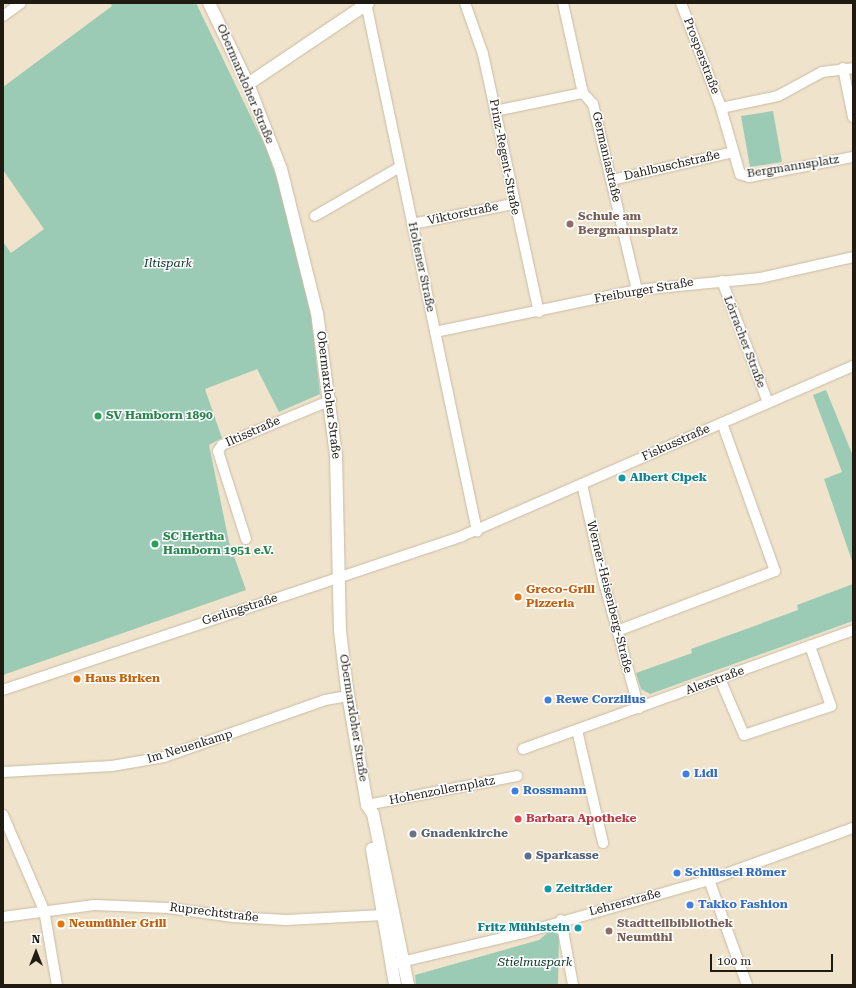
<!DOCTYPE html>
<html>
<head>
<meta charset="utf-8">
<style>
	body { margin:0 }
	#map { position:relative; width:856px; height:988px; overflow:hidden; background:#f0e3cb; font-family:"Roboto Serif",serif }
	div>[style] { position:absolute }
	.green>* { inset:0; background:#9bcbb5 }
	.roads { filter:drop-shadow(0 0 1px #c7bba3) drop-shadow(0 0 1px #c7bba3) }
	.minor>* { height:10px; margin:-5px; padding:0 5px; transform-origin:5px; border-radius:5px; background:#fff }
	.tertiary>* { height:12px; margin:-6px; padding:0 6px; transform-origin:6px; border-radius:6px; background:#fff }
	.dots>* { width:11px; height:11px; translate:-50% -50%; box-sizing:border-box; border:2px solid #fff; border-radius:50% }
	span { translate:-50% -50%; white-space:nowrap; text-align:center; line-height:1.15; -webkit-text-stroke:3px #fff; paint-order:stroke }
	.street-label { font-size:12px; color:#1f1b12 }
	.education-label { font-size:12px; color:#785e54; font-weight:700 }
	.left { translate:0 -50%; text-align:left }
	.park-label { font-size:12px; color:#053223; font-style:italic }
	.leisure-label { font-size:12px; color:#27864d; font-weight:700 }
	.culture-label { font-size:12px; color:#0d838f; font-weight:700 }
	.right { translate:-100% -50%; text-align:right }
	.food-label { font-size:12px; color:#c56008; font-weight:700 }
	.shop-label { font-size:12px; color:#366cbe; font-weight:700 }
	.health-label { font-size:12px; color:#be3a42; font-weight:700 }
	.worship-label { font-size:12px; color:#5b616d; font-weight:700 }
	.service-label { font-size:12px; color:#4e5e75; font-weight:700 }
	.frame { position:absolute; inset:0; border:4px solid #1f1b12; pointer-events:none }
	.north { position:absolute; left:16px; top:932px; width:40px; height:40px; -webkit-text-stroke:3px #fff; paint-order:stroke; rotate:0deg; font-size:11px; font-weight:700; line-height:16px; text-align:center; color:#1f1b12 }
	.north::after { content:''; display:block; margin:auto; width:14px; height:18px; background:#1f1b12; clip-path:polygon(50% 0,100% 100%,50% 72%,0 100%) }
	.scale { position:absolute; left:710px; top:954px; width:123px; height:18px; box-sizing:border-box; border:2px solid #1f1b12; border-top:0; padding-left:5px; font-size:12px; line-height:14px; white-space:nowrap; color:#1f1b12; -webkit-text-stroke:3px #fff; paint-order:stroke }
</style>
</head>
<body>
<div id="map">
	<div class="green">
		<div style="clip-path:polygon(110px 3px,196px 3px,267px 150px,290px 218px,311px 314px,320px 394px,279px 412px,257px 369px,205px 389px,222px 438px,209px 445px,229px 542px,246px 590px,3px 675px,3px 242px,11px 253px,44px 229px,3px 170px,3px 87px,112px 6px)"></div>
		<div style="clip-path:polygon(773px 111px,782px 162px,750px 167px,741px 116px)"></div>
		<div style="clip-path:polygon(826px 390px,853px 456px,853px 564px,824px 479px,842px 472px,813px 395px)"></div>
		<div style="clip-path:polygon(853px 584px,853px 621px,650px 694px,641px 689px,636px 673px,692px 653px,691px 649px,798px 610px,797px 605px)"></div>
		<div style="clip-path:polygon(551px 930px,559px 935px,558px 985px,416px 985px,415px 975px,539px 940px)"></div>
	</div>
	<div class="roads">
		<div class="minor">
			<div style="left:366px;top:3px;width:540px;rotate:78.13deg"></div>
			<div style="left:465px;top:3px;width:54px;rotate:70.6deg"></div>
			<div style="left:483px;top:54px;width:264px;rotate:77.8deg"></div>
			<div style="left:563px;top:3px;width:92px;rotate:77.5deg"></div>
			<div style="left:583px;top:93px;width:15px;rotate:48deg"></div>
			<div style="left:593px;top:104px;width:191px;rotate:76.7deg"></div>
			<div style="left:681px;top:3px;width:112px;rotate:69.1deg"></div>
			<div style="left:721px;top:108px;width:69px;rotate:73.9deg"></div>
			<div style="left:740px;top:174px;width:9px;rotate:18deg"></div>
			<div style="left:749px;top:177px;width:106px;rotate:-10.9deg"></div>
			<div style="left:3px;top:16px;width:22px;rotate:-36deg"></div>
			<div style="left:843px;top:68px;width:50px;rotate:78.5deg"></div>
			<div style="left:721px;top:108px;width:58px;rotate:-11.9deg"></div>
			<div style="left:778px;top:96px;width:50px;rotate:-28.6deg"></div>
			<div style="left:822px;top:72px;width:31px;rotate:-7deg"></div>
			<div style="left:495px;top:111px;width:90px;rotate:-11.6deg"></div>
			<div style="left:612px;top:180px;width:124px;rotate:-13deg"></div>
			<div style="left:315px;top:216px;width:98px;rotate:-30deg"></div>
			<div style="left:412px;top:224px;width:103px;rotate:-11.2deg"></div>
			<div style="left:722px;top:281px;width:130px;rotate:69.3deg"></div>
			<div style="left:435px;top:332px;width:206px;rotate:-11.7deg"></div>
			<div style="left:637px;top:290px;width:124px;rotate:-5.6deg"></div>
			<div style="left:760px;top:278px;width:95px;rotate:-12.7deg"></div>
			<div style="left:582px;top:484px;width:101px;rotate:77.5deg"></div>
			<div style="left:604px;top:583px;width:130px;rotate:74.4deg"></div>
			<div style="left:246px;top:539px;width:92px;rotate:-107.7deg"></div>
			<div style="left:218px;top:451px;width:7px;rotate:-56deg"></div>
			<div style="left:222px;top:445px;width:118px;rotate:-22.4deg"></div>
			<div style="left:617px;top:631px;width:169px;rotate:-20.8deg"></div>
			<div style="left:775px;top:571px;width:157px;rotate:-109.7deg"></div>
			<div style="left:720px;top:679px;width:61px;rotate:66.8deg"></div>
			<div style="left:744px;top:735px;width:92px;rotate:-18.4deg"></div>
			<div style="left:831px;top:706px;width:64px;rotate:-109.3deg"></div>
			<div style="left:3px;top:690px;width:484px;rotate:-18.5deg"></div>
			<div style="left:462px;top:536px;width:426px;rotate:-23.5deg"></div>
			<div style="left:577px;top:730px;width:116px;rotate:77deg"></div>
			<div style="left:523px;top:749px;width:351px;rotate:-19.8deg"></div>
			<div style="left:3px;top:772px;width:109px;rotate:-3.2deg"></div>
			<div style="left:112px;top:766px;width:53px;rotate:-9.8deg"></div>
			<div style="left:164px;top:757px;width:171px;rotate:-19.5deg"></div>
			<div style="left:325px;top:700px;width:23px;rotate:-10deg"></div>
			<div style="left:367px;top:805px;width:153px;rotate:-10.9deg"></div>
			<div style="left:3px;top:815px;width:103px;rotate:66.7deg"></div>
			<div style="left:44px;top:910px;width:76px;rotate:80.2deg"></div>
			<div style="left:709px;top:880px;width:112px;rotate:70.1deg"></div>
			<div style="left:3px;top:917px;width:92px;rotate:-7.5deg"></div>
			<div style="left:94px;top:905px;width:74px;rotate:2.3deg"></div>
			<div style="left:168px;top:908px;width:66px;rotate:7.9deg"></div>
			<div style="left:233px;top:917px;width:53px;rotate:3.2deg"></div>
			<div style="left:286px;top:920px;width:98px;rotate:-2.9deg"></div>
			<div style="left:561px;top:920px;width:66px;rotate:79.5deg"></div>
			<div style="left:397px;top:963px;width:130px;rotate:-13.4deg"></div>
			<div style="left:523px;top:933px;width:193px;rotate:-15.9deg"></div>
			<div style="left:709px;top:880px;width:153px;rotate:-19.9deg"></div>
		</div>
		<div class="tertiary">
			<div style="left:209px;top:3px;width:90px;rotate:64.3deg"></div>
			<div style="left:248px;top:84px;width:91px;rotate:68.8deg"></div>
			<div style="left:281px;top:169px;width:148px;rotate:76deg"></div>
			<div style="left:317px;top:313px;width:143px;rotate:82.4deg"></div>
			<div style="left:336px;top:455px;width:176px;rotate:88.7deg"></div>
			<div style="left:340px;top:631px;width:58px;rotate:83.1deg"></div>
			<div style="left:347px;top:689px;width:118px;rotate:80.2deg"></div>
			<div style="left:367px;top:805px;width:11px;rotate:56deg"></div>
			<div style="left:373px;top:814px;width:175px;rotate:78.4deg"></div>
			<div style="left:248px;top:84px;width:145px;rotate:-34deg"></div>
			<div style="left:372px;top:849px;width:138px;rotate:80.4deg"></div>
		</div>
	</div>
	<div class="dots">
		<div style="left:570px;top:224px;background:#8d6e63"></div>
		<div style="left:98px;top:416px;background:#2e9e5b"></div>
		<div style="left:622px;top:478px;background:#0f9aa8"></div>
		<div style="left:155px;top:544px;background:#2e9e5b"></div>
		<div style="left:518px;top:597px;background:#e8710a"></div>
		<div style="left:77px;top:679px;background:#e8710a"></div>
		<div style="left:548px;top:700px;background:#3f7fe0"></div>
		<div style="left:686px;top:774px;background:#3f7fe0"></div>
		<div style="left:515px;top:791px;background:#3f7fe0"></div>
		<div style="left:518px;top:819px;background:#e0444e"></div>
		<div style="left:413px;top:834px;background:#6b7280"></div>
		<div style="left:528px;top:856px;background:#5c6f8a"></div>
		<div style="left:677px;top:873px;background:#3f7fe0"></div>
		<div style="left:548px;top:889px;background:#0f9aa8"></div>
		<div style="left:690px;top:905px;background:#3f7fe0"></div>
		<div style="left:61px;top:924px;background:#e8710a"></div>
		<div style="left:578px;top:928px;background:#0f9aa8"></div>
		<div style="left:609px;top:931px;background:#8d6e63"></div>
	</div>
	<div class="street-label">
		<span style="left:701px;top:56px;rotate:69deg">Prosperstraße</span>
		<span style="left:245px;top:84px;rotate:67deg">Obermarxloher Straße</span>
		<span style="left:504px;top:157px;rotate:79deg">Prinz-Regent-Straße</span>
		<span style="left:606px;top:157px;rotate:77deg">Germaniastraße</span>
		<span style="left:672px;top:166px;rotate:-13deg">Dahlbuschstraße</span>
		<span style="left:793px;top:167px;rotate:-9deg">Bergmannsplatz</span>
		<span style="left:463px;top:214px;rotate:-12deg">Viktorstraße</span>
		<span style="left:421px;top:267px;rotate:78deg">Holtener Straße</span>
		<span style="left:644px;top:291px;rotate:-10deg">Freiburger Straße</span>
		<span style="left:744px;top:342px;rotate:69deg">Lörracher Straße</span>
		<span style="left:328px;top:395px;rotate:83deg">Obermarxloher Straße</span>
		<span style="left:253px;top:432px;rotate:-24deg">Iltisstraße</span>
		<span style="left:676px;top:443px;rotate:-24deg">Fiskusstraße</span>
		<span style="left:609px;top:597px;rotate:76deg">Werner-Heisenberg-Straße</span>
		<span style="left:240px;top:610px;rotate:-18deg">Gerlingstraße</span>
		<span style="left:715px;top:681px;rotate:-20deg">Alexstraße</span>
		<span style="left:353px;top:718px;rotate:81deg">Obermarxloher Straße</span>
		<span style="left:190px;top:747px;rotate:-17deg">Im Neuenkamp</span>
		<span style="left:442px;top:791px;rotate:-11deg">Hohenzollernplatz</span>
		<span style="left:625px;top:903px;rotate:-15deg">Lehrerstraße</span>
		<span style="left:214px;top:913px;rotate:7deg">Ruprechtstraße</span>
	</div>
	<div class="education-label">
		<span class="left" style="left:578px;top:224px">Schule am<br>Bergmannsplatz</span>
		<span class="left" style="left:617px;top:931px">Stadtteilbibliothek<br>Neumühl</span>
	</div>
	<div class="park-label">
		<span style="left:168px;top:264px">Iltispark</span>
		<span style="left:535px;top:963px">Stielmuspark</span>
	</div>
	<div class="leisure-label">
		<span class="left" style="left:106px;top:416px">SV Hamborn 1890</span>
		<span class="left" style="left:163px;top:544px">SC Hertha<br>Hamborn 1951 e.V.</span>
	</div>
	<div class="culture-label">
		<span class="left" style="left:630px;top:478px">Albert Cipek</span>
		<span class="left" style="left:556px;top:889px">Zeiträder</span>
		<span class="right" style="left:570px;top:928px">Fritz Mühlstein</span>
	</div>
	<div class="food-label">
		<span class="left" style="left:526px;top:597px">Greco-Grill<br>Pizzeria</span>
		<span class="left" style="left:85px;top:679px">Haus Birken</span>
		<span class="left" style="left:69px;top:924px">Neumühler Grill</span>
	</div>
	<div class="shop-label">
		<span class="left" style="left:556px;top:700px">Rewe Corzilius</span>
		<span class="left" style="left:694px;top:774px">Lidl</span>
		<span class="left" style="left:523px;top:791px">Rossmann</span>
		<span class="left" style="left:685px;top:873px">Schlüssel Römer</span>
		<span class="left" style="left:698px;top:905px">Takko Fashion</span>
	</div>
	<div class="health-label">
		<span class="left" style="left:526px;top:819px">Barbara Apotheke</span>
	</div>
	<div class="worship-label">
		<span class="left" style="left:421px;top:834px">Gnadenkirche</span>
	</div>
	<div class="service-label">
		<span class="left" style="left:536px;top:856px">Sparkasse</span>
	</div>
	<div class="frame"></div>
	<div class="north">N</div>
	<div class="scale">100 m</div>
</div>
</body>
</html>
